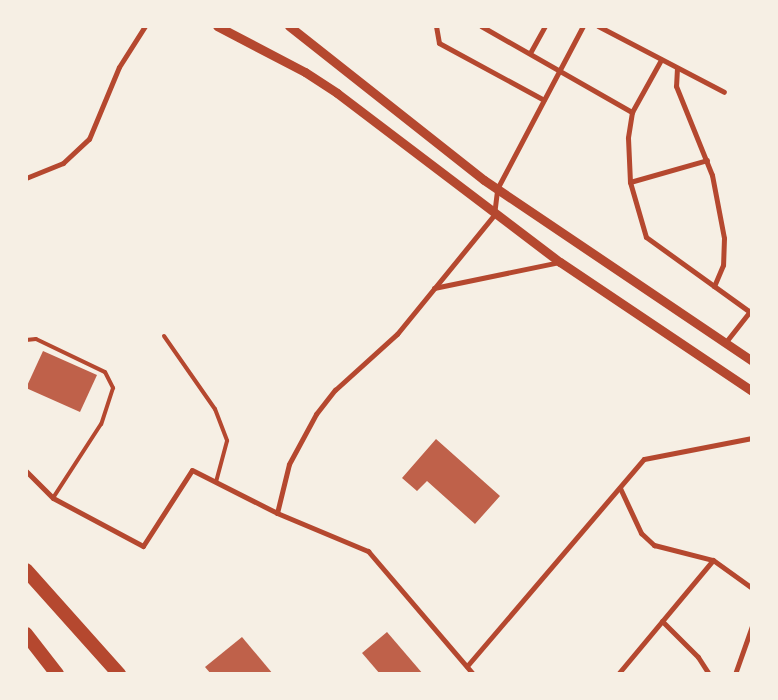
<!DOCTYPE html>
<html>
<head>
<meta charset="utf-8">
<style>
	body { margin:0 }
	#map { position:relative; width:778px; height:700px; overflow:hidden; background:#f6efe4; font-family:"Public Sans",sans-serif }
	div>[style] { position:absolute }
	.building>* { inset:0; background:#bf614a }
	.service>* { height:4px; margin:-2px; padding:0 2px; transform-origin:2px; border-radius:2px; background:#b5482f }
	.minor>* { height:5px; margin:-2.5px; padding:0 2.5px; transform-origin:2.5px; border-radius:2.5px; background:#b5482f }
	.tertiary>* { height:9px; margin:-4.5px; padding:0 4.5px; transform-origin:4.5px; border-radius:4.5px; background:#b5482f }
	.trunk>* { height:14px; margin:-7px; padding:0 7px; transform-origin:7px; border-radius:7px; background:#b5482f }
	span { translate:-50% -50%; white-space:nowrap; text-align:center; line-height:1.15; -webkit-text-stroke:5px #f6efe4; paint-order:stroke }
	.frame { position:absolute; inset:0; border:28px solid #f6efe4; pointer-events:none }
</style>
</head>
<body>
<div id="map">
	<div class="building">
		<div style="clip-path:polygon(43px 351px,97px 375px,80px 412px,26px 388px)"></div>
		<div style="clip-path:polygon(436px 439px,500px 496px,475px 524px,427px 481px,417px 491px,402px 478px)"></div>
		<div style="clip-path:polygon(387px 632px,423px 674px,380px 674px,362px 653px)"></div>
		<div style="clip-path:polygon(242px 637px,273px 674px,211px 674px,205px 667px)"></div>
	</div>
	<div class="service">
		<div style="left:164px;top:336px;width:89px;rotate:55.1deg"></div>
		<div style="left:215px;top:409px;width:34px;rotate:69deg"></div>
		<div style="left:227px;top:441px;width:42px;rotate:105deg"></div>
		<div style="left:26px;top:340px;width:10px;rotate:-6deg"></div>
		<div style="left:36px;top:339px;width:76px;rotate:25.6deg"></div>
		<div style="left:105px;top:372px;width:18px;rotate:63deg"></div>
		<div style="left:113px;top:388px;width:38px;rotate:108deg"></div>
		<div style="left:101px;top:424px;width:88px;rotate:123deg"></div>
	</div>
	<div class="minor">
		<div style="left:436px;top:26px;width:17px;rotate:80deg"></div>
		<div style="left:439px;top:43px;width:119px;rotate:28.5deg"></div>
		<div style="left:481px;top:26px;width:174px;rotate:29.7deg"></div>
		<div style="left:632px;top:112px;width:26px;rotate:99deg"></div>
		<div style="left:628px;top:138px;width:44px;rotate:87.4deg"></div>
		<div style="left:630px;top:182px;width:57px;rotate:73.8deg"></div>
		<div style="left:646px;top:237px;width:128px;rotate:35.8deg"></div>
		<div style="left:598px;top:26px;width:142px;rotate:27.6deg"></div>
		<div style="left:530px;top:53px;width:31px;rotate:-61deg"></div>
		<div style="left:677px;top:68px;width:18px;rotate:93deg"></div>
		<div style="left:676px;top:86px;width:96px;rotate:68deg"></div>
		<div style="left:712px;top:175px;width:64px;rotate:79.2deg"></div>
		<div style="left:724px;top:238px;width:27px;rotate:92deg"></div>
		<div style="left:723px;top:265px;width:23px;rotate:113deg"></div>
		<div style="left:632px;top:112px;width:60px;rotate:-60.9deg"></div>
		<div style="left:26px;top:178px;width:40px;rotate:-22deg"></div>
		<div style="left:63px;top:163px;width:35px;rotate:-43deg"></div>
		<div style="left:89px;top:139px;width:78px;rotate:-67.4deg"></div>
		<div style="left:119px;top:67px;width:49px;rotate:-57.6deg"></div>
		<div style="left:630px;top:182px;width:80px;rotate:-15.9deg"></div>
		<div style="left:434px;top:288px;width:129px;rotate:-11.7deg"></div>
		<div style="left:725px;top:343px;width:42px;rotate:-51.8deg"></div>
		<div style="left:26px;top:471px;width:38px;rotate:45deg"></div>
		<div style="left:53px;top:498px;width:102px;rotate:28.1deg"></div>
		<div style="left:143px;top:546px;width:90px;rotate:-57.2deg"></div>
		<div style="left:192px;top:470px;width:95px;rotate:26.8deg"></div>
		<div style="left:277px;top:513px;width:99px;rotate:22.7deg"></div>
		<div style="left:368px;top:551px;width:162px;rotate:49.5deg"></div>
		<div style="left:620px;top:488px;width:50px;rotate:65deg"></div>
		<div style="left:641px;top:533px;width:18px;rotate:43deg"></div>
		<div style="left:654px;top:545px;width:61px;rotate:14.3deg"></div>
		<div style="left:713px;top:560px;width:48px;rotate:35.7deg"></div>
		<div style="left:277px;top:513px;width:50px;rotate:-76.2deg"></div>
		<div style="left:289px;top:464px;width:57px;rotate:-61.6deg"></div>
		<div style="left:316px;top:414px;width:31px;rotate:-52deg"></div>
		<div style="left:335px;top:390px;width:84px;rotate:-42.1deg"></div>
		<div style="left:397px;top:334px;width:154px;rotate:-50.8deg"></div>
		<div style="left:494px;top:215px;width:26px;rotate:-83deg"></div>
		<div style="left:497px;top:189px;width:184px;rotate:-62.2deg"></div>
		<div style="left:662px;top:621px;width:51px;rotate:45deg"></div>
		<div style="left:698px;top:657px;width:20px;rotate:57deg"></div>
		<div style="left:467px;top:666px;width:272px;rotate:-49.5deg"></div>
		<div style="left:644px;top:459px;width:110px;rotate:-11deg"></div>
		<div style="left:618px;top:674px;width:148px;rotate:-50.2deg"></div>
		<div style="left:735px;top:674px;width:51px;rotate:-70.5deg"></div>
	</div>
	<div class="tertiary">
		<div style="left:217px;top:26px;width:99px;rotate:27.6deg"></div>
		<div style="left:305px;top:72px;width:38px;rotate:33deg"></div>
		<div style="left:337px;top:93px;width:280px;rotate:37.2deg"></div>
		<div style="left:560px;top:262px;width:231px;rotate:33.9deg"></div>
		<div style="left:289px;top:26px;width:248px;rotate:38.3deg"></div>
		<div style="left:484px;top:180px;width:323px;rotate:34deg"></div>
	</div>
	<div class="trunk">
		<div style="left:26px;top:570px;width:140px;rotate:48.2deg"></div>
		<div style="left:26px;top:634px;width:51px;rotate:52.2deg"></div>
	</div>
	<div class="frame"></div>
</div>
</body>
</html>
